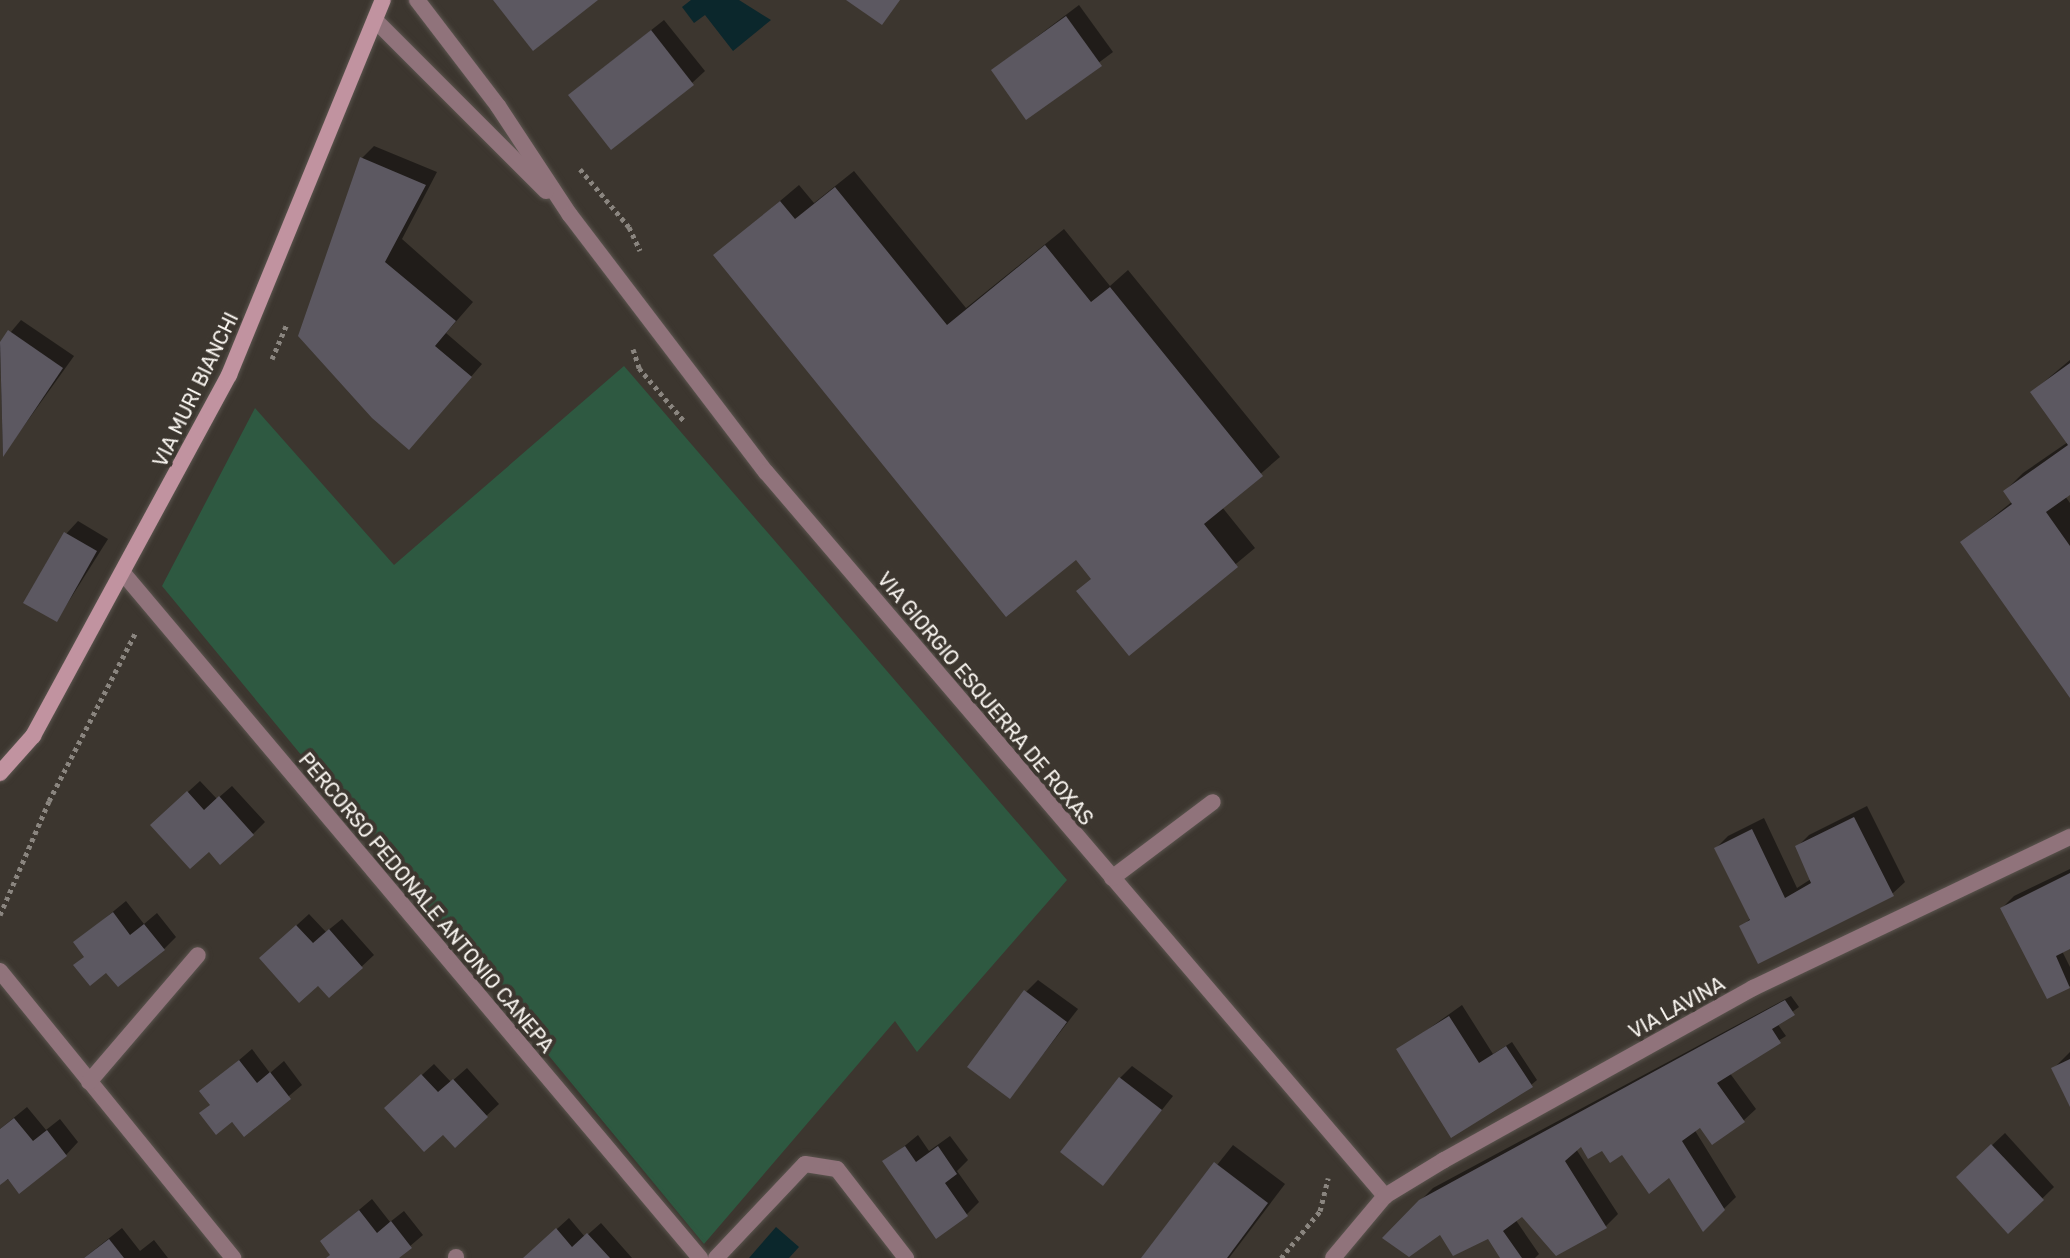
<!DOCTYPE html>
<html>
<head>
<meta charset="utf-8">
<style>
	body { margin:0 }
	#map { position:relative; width:2070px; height:1258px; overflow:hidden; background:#3c362f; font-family:Rubik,sans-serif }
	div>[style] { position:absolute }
	.green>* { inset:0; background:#2e5941 }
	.water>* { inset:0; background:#0b272c }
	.shadow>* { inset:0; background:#0007 }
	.building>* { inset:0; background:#5c5861 }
	.path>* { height:5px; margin-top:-2.5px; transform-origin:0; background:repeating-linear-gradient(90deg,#8a857f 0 4px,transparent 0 8px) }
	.roads { filter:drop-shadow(0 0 2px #5a544e) drop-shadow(0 0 2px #5a544e) }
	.service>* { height:16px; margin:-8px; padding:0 8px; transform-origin:8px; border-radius:8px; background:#90737b }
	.pedestrian>* { height:16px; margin:-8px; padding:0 8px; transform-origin:8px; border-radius:8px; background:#90737b }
	.minor>* { height:16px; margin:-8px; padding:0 8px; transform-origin:8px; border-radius:8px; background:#90737b }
	.tertiary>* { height:16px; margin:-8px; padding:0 8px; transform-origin:8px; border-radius:8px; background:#90737b }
	.secondary>* { height:16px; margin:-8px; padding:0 8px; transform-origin:8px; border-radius:8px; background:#c193a0 }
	span { translate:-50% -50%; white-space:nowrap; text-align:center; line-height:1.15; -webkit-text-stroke:8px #3c362f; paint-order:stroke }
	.street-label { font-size:20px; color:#f8f4ef }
</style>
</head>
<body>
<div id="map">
	<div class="green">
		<div style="clip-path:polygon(624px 366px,1067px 880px,917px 1052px,895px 1021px,704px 1244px,162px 586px,255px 408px,394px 565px)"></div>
	</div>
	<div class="water">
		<div style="clip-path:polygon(691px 0,739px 0,771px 20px,733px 51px,705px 15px,694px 23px,682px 7px)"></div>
		<div style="clip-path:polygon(776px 1227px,799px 1247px,789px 1258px,749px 1258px)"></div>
	</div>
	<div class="shadow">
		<div style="clip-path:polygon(1079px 5px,1113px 52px,1026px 117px,993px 70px)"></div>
		<div style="clip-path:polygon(664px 20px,705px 71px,692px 83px,583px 84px)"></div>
		<div style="clip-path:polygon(374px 146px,437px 172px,402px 239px,473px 302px,446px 333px,482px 364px,421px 435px,362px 158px)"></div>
		<div style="clip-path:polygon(854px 171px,966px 308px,1064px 229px,1110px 286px,1128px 270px,1280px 457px,1222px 507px,1255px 548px,1129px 653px,1093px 578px,1076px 557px,716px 255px,799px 185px,814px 203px)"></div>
		<div style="clip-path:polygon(21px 320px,74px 356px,3px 455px,0 345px)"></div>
		<div style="clip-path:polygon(2070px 360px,2070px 492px,2065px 496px,2070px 503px,2070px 695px,1962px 542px,2013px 501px,2005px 491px,2023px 473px,2068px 442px,2032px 392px)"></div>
		<div style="clip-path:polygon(78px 521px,108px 539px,57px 620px,66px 534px)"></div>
		<div style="clip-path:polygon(200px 781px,217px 799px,232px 786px,265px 822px,253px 834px,165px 813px)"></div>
		<div style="clip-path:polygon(1867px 806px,1905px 882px,1892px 894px,1742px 926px,1751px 918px,1716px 848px,1728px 836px,1764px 818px,1797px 888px,1811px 879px,1797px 847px,1809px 835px)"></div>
		<div style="clip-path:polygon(2070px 869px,2070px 947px,2062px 951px,2070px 967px,2070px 986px,2048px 996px,2002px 908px,2014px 896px)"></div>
		<div style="clip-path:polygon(126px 901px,144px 924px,157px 913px,176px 937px,164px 949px,107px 970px,76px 942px)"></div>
		<div style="clip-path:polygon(309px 914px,326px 932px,342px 919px,374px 955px,330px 996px,274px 946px)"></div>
		<div style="clip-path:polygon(1038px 980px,1078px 1009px,1010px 1097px,1026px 992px)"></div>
		<div style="clip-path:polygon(1791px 996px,1799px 1007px,1777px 1023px,1786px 1036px,1729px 1072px,1756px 1109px,1743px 1121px,1694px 1129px,1736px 1197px,1703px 1229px,1670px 1175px,1623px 1152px,1581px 1144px,1576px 1149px,1618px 1214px,1605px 1227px,1522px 1214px,1515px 1219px,1539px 1254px,1535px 1258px,1502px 1258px,1489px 1237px,1420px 1201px,1433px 1188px)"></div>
		<div style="clip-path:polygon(1462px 1005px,1493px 1054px,1512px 1042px,1537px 1080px,1531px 1085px,1399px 1050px)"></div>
		<div style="clip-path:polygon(252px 1049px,270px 1073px,284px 1061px,302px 1085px,244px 1134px,202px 1092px)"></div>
		<div style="clip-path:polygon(2070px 1052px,2070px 1102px,2053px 1069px)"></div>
		<div style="clip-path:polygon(434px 1064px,451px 1082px,467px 1068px,499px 1104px,455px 1145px,399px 1096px)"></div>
		<div style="clip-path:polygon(1132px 1066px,1173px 1096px,1103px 1184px,1120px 1078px)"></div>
		<div style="clip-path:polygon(27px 1107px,46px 1130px,60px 1119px,78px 1142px,66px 1155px,0 1183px,0 1129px)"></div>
		<div style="clip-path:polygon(2005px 1133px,2054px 1187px,2009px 1231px,1971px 1165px)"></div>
		<div style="clip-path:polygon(918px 1135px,929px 1151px,950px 1136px,968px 1160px,957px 1171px,979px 1202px,966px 1215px,885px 1162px)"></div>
		<div style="clip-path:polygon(1233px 1145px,1285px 1184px,1229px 1258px,1143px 1258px)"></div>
		<div style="clip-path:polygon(372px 1199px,390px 1222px,404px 1211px,423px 1235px,396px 1258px,328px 1258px,332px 1254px,322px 1241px)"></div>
		<div style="clip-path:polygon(569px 1218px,585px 1237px,601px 1223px,632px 1258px,525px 1258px)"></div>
		<div style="clip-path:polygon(122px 1228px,140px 1251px,154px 1240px,168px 1258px,84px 1258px)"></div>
	</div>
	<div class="building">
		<div style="clip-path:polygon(493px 0,598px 0,533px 51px)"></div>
		<div style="clip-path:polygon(846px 0,900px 0,882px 25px)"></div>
		<div style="clip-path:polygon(1066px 16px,1102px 66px,1026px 120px,991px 70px)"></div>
		<div style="clip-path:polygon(651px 30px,694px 85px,611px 150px,568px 95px)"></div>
		<div style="clip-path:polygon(360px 157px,426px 185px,385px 262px,456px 321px,435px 346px,472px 377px,409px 450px,372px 418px,298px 336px)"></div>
		<div style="clip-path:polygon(835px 187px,947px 325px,1045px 245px,1091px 302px,1110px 287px,1263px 476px,1204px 524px,1238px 567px,1129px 656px,1076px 591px,1091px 579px,1076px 560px,1006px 617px,713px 255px,780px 201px,795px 219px)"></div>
		<div style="clip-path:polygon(8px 330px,63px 368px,3px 457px,0 342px)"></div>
		<div style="clip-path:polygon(2070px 363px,2070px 495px,2046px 512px,2070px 546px,2070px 698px,1960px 542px,2012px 504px,2003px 491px,2068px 445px,2030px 392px)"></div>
		<div style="clip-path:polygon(64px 532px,97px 551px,57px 622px,23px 603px)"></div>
		<div style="clip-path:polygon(187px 791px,204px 810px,219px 796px,254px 835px,220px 865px,209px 852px,190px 869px,150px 825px)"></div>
		<div style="clip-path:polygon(1854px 817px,1894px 896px,1758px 964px,1739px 926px,1750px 920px,1714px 848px,1752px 829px,1785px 898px,1811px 883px,1795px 846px)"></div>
		<div style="clip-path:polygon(2070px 873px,2070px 949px,2056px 956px,2070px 988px,2047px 999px,2000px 908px)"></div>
		<div style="clip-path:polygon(113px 912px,130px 935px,144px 924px,165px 950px,118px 987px,106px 973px,90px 986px,73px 965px,84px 957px,73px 942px)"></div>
		<div style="clip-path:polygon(296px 925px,313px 943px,329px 929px,363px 968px,329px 998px,318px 986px,299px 1003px,259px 958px)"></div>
		<div style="clip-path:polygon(1024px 990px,1067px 1022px,1010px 1099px,967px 1067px)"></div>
		<div style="clip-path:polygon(1785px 1000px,1795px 1015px,1772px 1029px,1781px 1043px,1717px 1083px,1745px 1122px,1712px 1145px,1700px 1128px,1682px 1141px,1725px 1210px,1703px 1232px,1669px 1178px,1649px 1194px,1622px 1155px,1610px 1163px,1602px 1151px,1588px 1159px,1581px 1147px,1565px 1161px,1607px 1228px,1556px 1256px,1522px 1217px,1503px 1231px,1522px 1258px,1500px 1258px,1488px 1239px,1453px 1256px,1440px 1235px,1409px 1257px,1382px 1238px,1419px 1200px)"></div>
		<div style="clip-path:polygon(1449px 1016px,1479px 1063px,1506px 1046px,1533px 1087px,1451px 1138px,1396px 1049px)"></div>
		<div style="clip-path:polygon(2070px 1059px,2070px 1107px,2051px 1068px)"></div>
		<div style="clip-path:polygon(239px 1060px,257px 1083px,270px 1072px,291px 1099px,244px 1137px,232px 1122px,216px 1135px,199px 1113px,210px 1105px,199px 1091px)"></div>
		<div style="clip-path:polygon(421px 1074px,438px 1092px,453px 1079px,488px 1117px,455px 1148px,443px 1135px,424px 1152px,384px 1108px)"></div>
		<div style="clip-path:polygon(1119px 1077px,1162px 1110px,1103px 1186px,1060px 1152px)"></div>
		<div style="clip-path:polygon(14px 1118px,33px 1141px,47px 1130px,67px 1156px,19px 1194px,8px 1179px,0 1185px,0 1129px)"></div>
		<div style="clip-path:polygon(1991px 1144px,2044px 1200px,2008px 1234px,1956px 1177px)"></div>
		<div style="clip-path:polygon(905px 1146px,916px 1162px,938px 1146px,957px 1174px,945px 1183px,968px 1216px,936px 1239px,882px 1161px)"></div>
		<div style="clip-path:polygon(1214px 1162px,1268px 1203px,1227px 1258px,1141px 1258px)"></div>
		<div style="clip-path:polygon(359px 1210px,377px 1233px,391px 1221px,412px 1248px,399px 1258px,326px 1258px,330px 1255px,320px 1241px)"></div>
		<div style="clip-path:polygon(556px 1228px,572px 1247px,587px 1233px,610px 1258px,523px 1258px)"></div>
		<div style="clip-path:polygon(109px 1239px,124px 1258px,84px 1258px)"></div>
	</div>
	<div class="path">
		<div style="left:580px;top:169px;width:76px;rotate:49.8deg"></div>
		<div style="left:629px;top:227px;width:26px;rotate:65deg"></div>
		<div style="left:633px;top:349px;width:20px;rotate:72deg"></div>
		<div style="left:639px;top:368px;width:70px;rotate:49.7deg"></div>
		<div style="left:272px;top:359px;width:38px;rotate:-67deg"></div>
		<div style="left:0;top:915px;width:124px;rotate:-66.7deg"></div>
		<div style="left:49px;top:801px;width:190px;rotate:-62.8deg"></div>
		<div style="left:1281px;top:1258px;width:61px;rotate:-50.3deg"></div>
		<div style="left:1320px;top:1211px;width:34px;rotate:-76deg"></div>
	</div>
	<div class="roads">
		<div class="service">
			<div style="left:0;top:971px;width:370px;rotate:50.9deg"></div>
			<div style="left:89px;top:1082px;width:167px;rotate:-49.4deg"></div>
			<div style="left:456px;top:1258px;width:1px;rotate:-90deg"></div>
		</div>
		<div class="pedestrian">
			<div style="left:123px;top:573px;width:896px;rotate:49.89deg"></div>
			<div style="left:716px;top:1258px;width:129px;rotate:-46.6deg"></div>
			<div style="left:805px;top:1164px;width:32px;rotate:9deg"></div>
			<div style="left:837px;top:1169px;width:113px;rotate:52.2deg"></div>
		</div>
		<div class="minor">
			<div style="left:417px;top:0;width:133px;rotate:52.6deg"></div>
			<div style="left:498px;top:106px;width:131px;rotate:56.6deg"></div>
			<div style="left:570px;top:215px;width:323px;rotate:52.7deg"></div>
			<div style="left:766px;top:472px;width:953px;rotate:49.47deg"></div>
			<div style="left:375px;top:20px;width:242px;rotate:45deg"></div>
			<div style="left:1112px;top:878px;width:126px;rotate:-37deg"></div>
		</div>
		<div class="tertiary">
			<div style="left:1333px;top:1258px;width:81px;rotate:-50deg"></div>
			<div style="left:1385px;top:1196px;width:69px;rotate:-31.4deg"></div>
			<div style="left:1444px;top:1160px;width:354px;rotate:-29.1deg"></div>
			<div style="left:1753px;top:988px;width:351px;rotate:-25.5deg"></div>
		</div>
		<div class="secondary">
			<div style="left:0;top:773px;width:50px;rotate:-48.3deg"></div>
			<div style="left:33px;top:736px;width:411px;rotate:-61.5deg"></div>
			<div style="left:229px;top:375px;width:405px;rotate:-67.7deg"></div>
		</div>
	</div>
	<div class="street-label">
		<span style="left:196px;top:390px;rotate:-64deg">VIA MURI BIANCHI</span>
		<span style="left:985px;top:699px;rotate:50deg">VIA GIORGIO ESQUERRA DE ROXAS</span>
		<span style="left:426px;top:903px;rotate:50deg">PERCORSO PEDONALE ANTONIO CANEPA</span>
		<span style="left:1677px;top:1008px;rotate:-29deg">VIA LAVINA</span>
	</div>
</div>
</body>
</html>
